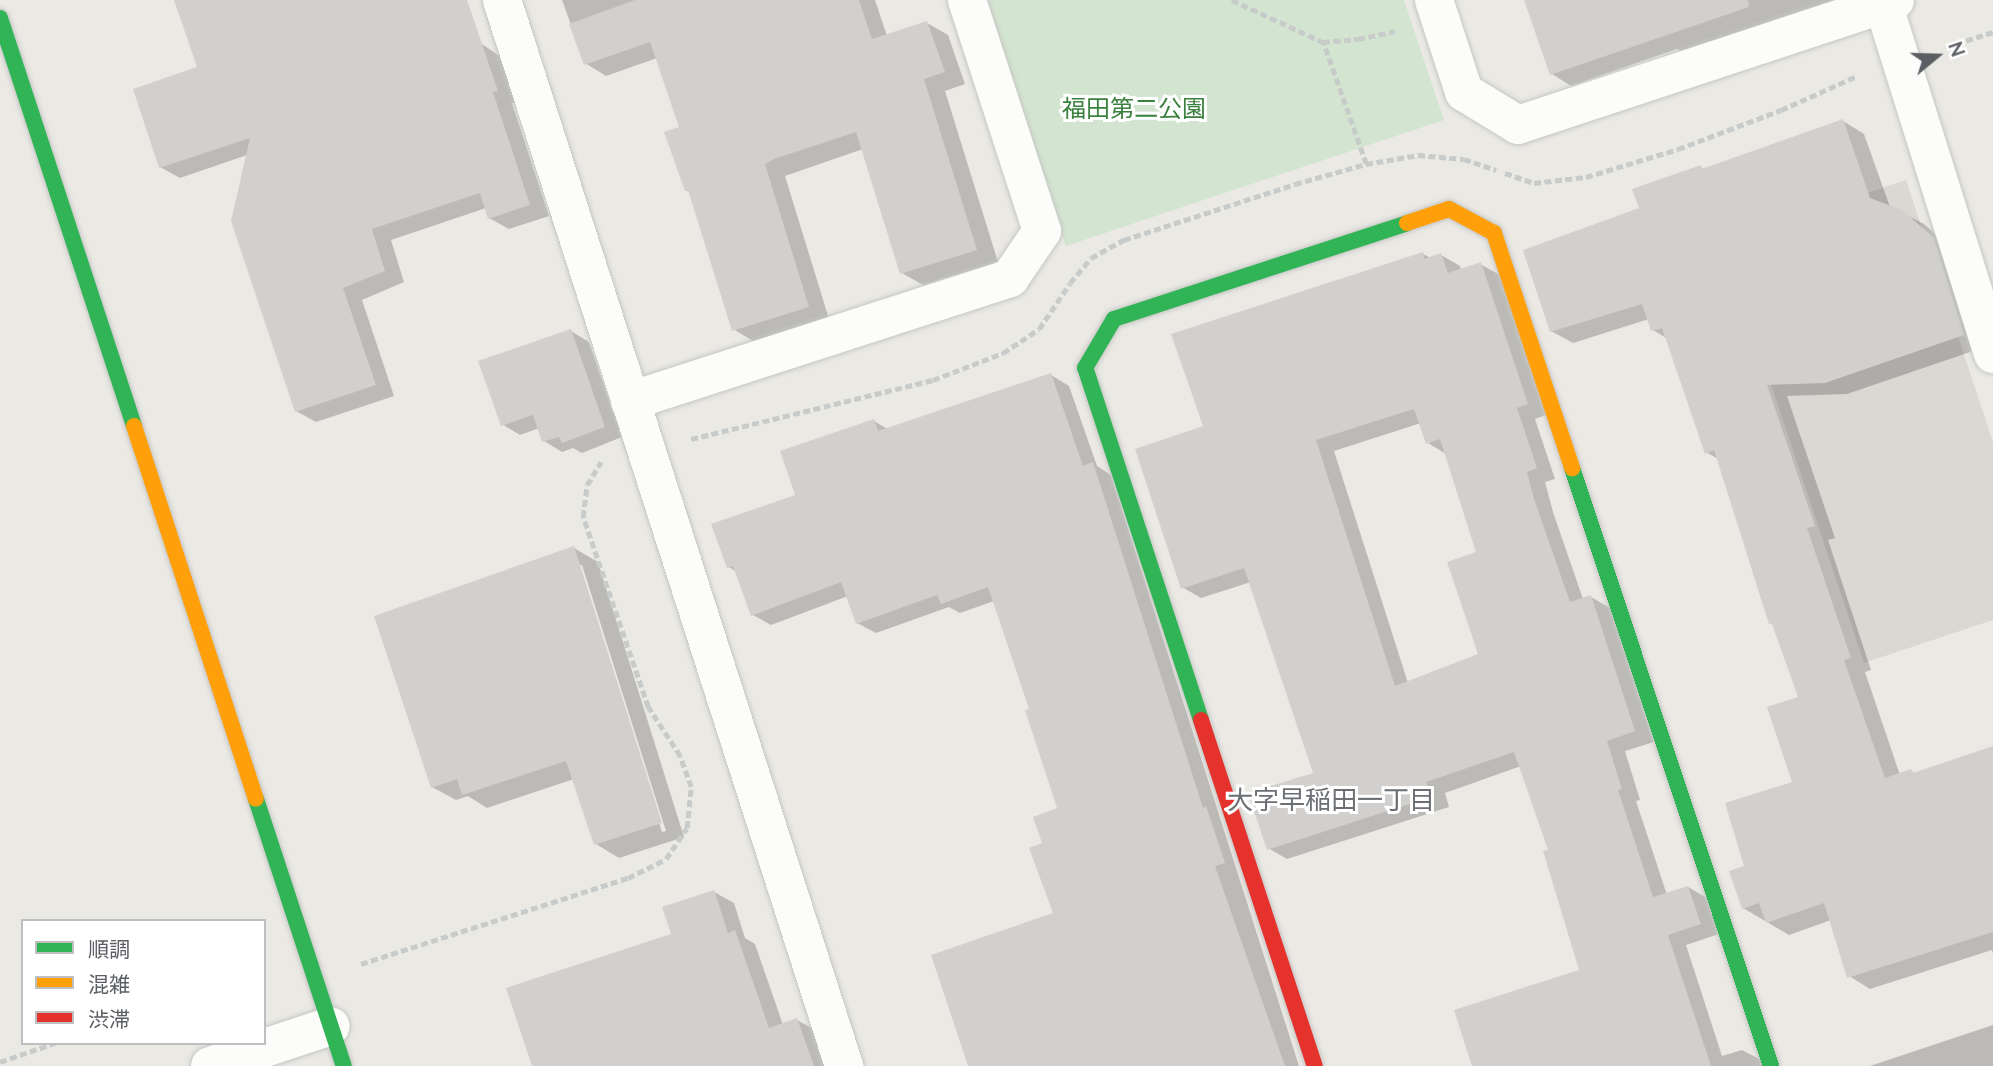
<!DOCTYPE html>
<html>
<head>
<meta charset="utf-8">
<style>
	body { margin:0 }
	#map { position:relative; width:1993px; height:1066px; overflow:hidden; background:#eae9e4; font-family:Mulish,"Noto Sans JP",sans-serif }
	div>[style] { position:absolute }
	.education>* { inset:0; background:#dad8d3 }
	.green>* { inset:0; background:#d3e5d0 }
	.shadow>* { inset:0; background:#0003 }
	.building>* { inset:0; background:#d1d0ce }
	.path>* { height:4.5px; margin-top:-2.25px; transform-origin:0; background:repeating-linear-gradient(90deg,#c7cbc9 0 7px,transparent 0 10.5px) }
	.roads { filter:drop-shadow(0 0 2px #c6c6c5) drop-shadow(0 0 2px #c6c6c5) }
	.street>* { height:38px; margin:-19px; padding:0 19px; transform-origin:19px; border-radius:19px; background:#fcfcfb }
	.fast>* { height:16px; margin:-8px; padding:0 8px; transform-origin:8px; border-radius:8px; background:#30b455 }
	.slow>* { height:16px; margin:-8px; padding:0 8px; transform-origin:8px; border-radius:8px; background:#ff9f0a }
	.jam>* { height:16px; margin:-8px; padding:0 8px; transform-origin:8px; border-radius:8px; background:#e5322d }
	span { translate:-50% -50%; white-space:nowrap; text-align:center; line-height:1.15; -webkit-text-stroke:6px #fff; paint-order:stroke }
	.park-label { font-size:24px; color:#3b813e }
	.neighbourhood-label { font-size:26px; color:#6c7074 }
	.legend { position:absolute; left:21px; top:919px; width:245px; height:126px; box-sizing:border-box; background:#fff; border:2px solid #bdbfc0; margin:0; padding:9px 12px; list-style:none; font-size:21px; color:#5b5e62 }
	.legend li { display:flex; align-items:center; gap:14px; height:35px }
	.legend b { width:35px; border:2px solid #bdbfc0 }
	.north { position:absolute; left:1902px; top:21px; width:70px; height:70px; -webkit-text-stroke:5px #fff; paint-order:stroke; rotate:71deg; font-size:19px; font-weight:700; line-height:28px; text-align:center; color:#5b5e62 }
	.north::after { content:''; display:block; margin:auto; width:24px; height:32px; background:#5b5e62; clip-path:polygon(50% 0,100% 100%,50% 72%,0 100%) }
</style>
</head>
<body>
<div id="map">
	<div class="education">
		<div style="clip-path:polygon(1906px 180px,1993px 442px,1993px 620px,1864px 663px,1723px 241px)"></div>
	</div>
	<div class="green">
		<div style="clip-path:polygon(984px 0,1404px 0,1444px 120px,1066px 246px)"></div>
	</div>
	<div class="shadow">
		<div style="clip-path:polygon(176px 0,417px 0,501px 57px,517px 102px,512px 103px,549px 216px,509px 229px,489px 218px,486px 208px,391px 240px,404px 282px,362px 300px,394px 396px,316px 422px,296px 411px,247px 155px,180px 178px,160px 167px,200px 68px)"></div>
		<div style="clip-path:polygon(562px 0,875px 0,887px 36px,927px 23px,948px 35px,965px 84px,945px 91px,998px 262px,923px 285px,902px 273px,863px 149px,785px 176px,829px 319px,755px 342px,733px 329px,691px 193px,686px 190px,681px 128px,657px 58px,606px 76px,585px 63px)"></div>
		<div style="clip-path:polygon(1527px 0,1841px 0,1682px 52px,1677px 49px,1571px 86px,1552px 74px)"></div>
		<div style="clip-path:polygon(1843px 121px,1864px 134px,1890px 207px,1924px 224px,1955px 252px,1985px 347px,1847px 394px,1787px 396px,1835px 538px,1828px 540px,1871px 670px,1865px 672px,1900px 775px,1911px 771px,1916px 774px,1993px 748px,1993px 954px,1992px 950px,1870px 989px,1849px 976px,1831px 920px,1789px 935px,1743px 908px,1746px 867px,1794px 783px,1800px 698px,1718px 459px,1706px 452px,1668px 339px,1653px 330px,1649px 319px,1573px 343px,1551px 331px,1641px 209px,1700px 167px,1705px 170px)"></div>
		<div style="clip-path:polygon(evenodd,1423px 254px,1431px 258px,1441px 255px,1460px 266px,1461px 270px,1480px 264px,1500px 275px,1546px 415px,1535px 419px,1555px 479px,1545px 482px,1553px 512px,1583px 599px,1591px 597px,1610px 608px,1654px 742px,1625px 751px,1640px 800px,1636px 801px,1667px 895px,1688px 887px,1707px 898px,1719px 934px,1686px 945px,1722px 1056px,1742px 1050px,1761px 1060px,1763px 1066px,1474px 1066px,1581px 971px,1550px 851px,1521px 766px,1445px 793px,1449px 807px,1287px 859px,1268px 848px,1315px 774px,1251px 582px,1201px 598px,1182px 587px,1205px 427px,1423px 254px,1421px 423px,1428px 443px,1446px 454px,1479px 553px,1480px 655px,1408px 683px,1334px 451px,1421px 423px)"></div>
		<div style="clip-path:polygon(571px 331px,589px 342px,622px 437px,582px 453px,573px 448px,562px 452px,544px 441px,539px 428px,520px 435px,502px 424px)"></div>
		<div style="clip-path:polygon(1051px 375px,1069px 386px,1097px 466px,1111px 475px,1299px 1066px,969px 1066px,1055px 915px,1045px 844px,1059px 809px,1032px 710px,994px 601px,960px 613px,949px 607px,876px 633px,857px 623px,848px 596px,771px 625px,753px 615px,737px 572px,729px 567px,874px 421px,889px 430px)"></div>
		<div style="clip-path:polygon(evenodd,574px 548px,598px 562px,684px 837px,619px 858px,596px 844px,574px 779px,487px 808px,468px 796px,456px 800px,432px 787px,574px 548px,579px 565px,582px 565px,666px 831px,662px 832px,579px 565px)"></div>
		<div style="clip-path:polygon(714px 892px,734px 903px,745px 938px,755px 944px,783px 1025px,797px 1020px,817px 1031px,829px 1066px,534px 1066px,673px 935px)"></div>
		<div style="clip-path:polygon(1993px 1025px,1993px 1066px,1870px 1066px)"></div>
	</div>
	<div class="building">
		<div style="clip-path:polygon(174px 0,467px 0,498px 91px,493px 92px,530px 205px,488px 219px,480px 193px,372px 229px,385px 271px,343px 288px,376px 385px,295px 412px,231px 221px,250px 138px,159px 168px,133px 89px,197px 67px)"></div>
		<div style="clip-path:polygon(635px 0,859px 0,872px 39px,927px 21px,945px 72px,924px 79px,977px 250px,900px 274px,856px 132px,774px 159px,765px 164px,809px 307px,732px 331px,688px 190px,685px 191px,664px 132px,679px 127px,650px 42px,584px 65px,569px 24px)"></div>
		<div style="clip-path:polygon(1524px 0,1748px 0,1749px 7px,1550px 75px)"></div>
		<div style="clip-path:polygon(1843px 119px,1870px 198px,1902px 210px,1934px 238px,1964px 335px,1825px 383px,1767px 385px,1815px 526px,1807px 528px,1851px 658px,1844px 660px,1885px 778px,1911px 769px,1913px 773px,1993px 746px,1993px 932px,1847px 978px,1824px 903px,1766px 923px,1759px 903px,1742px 909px,1729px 871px,1744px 866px,1725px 803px,1792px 782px,1767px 707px,1798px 697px,1772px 624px,1769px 624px,1714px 450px,1705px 454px,1662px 328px,1651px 331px,1642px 304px,1550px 332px,1523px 250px,1639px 208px,1632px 189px,1701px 165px,1702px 169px)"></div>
		<div style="clip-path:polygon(evenodd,1423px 252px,1424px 259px,1441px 253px,1448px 273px,1481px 262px,1528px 404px,1517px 408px,1537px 468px,1527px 472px,1534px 499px,1570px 602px,1591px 595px,1635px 731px,1607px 741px,1622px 789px,1618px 790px,1653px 897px,1688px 886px,1701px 924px,1668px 935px,1711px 1066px,1472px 1066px,1454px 1010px,1579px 970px,1543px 851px,1548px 850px,1514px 752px,1426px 782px,1431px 797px,1267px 850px,1248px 793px,1313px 773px,1244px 568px,1181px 589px,1135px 449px,1203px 426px,1171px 334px,1423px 252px,1414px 409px,1426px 444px,1440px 439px,1476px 552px,1447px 562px,1478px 654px,1395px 686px,1316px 440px,1414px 409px)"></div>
		<div style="clip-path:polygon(571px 329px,605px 427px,562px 443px,559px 437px,542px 442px,533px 415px,501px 426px,478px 361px)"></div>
		<div style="clip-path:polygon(1051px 373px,1083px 466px,1093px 462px,1203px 808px,1206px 806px,1225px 863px,1215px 866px,1285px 1066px,968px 1066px,931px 955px,1053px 913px,1029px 848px,1042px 843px,1033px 817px,1057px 808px,1025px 710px,1029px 709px,988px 587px,941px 604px,937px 595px,856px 624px,841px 582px,751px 616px,733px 566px,727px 568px,711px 524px,795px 495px,780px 451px,874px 419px,878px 431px)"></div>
		<div style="clip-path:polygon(574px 546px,662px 823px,594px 845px,566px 761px,462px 795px,457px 779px,431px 788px,374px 616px)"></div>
		<div style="clip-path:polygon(714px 890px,728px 933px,735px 930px,769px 1028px,797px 1018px,814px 1066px,532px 1066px,506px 988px,671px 934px,662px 907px)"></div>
	</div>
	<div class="path">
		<div style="left:1232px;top:0;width:100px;rotate:24.8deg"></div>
		<div style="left:1946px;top:47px;width:49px;rotate:-17.7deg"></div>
		<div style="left:1366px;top:164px;width:129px;rotate:-109.4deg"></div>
		<div style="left:1323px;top:42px;width:35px;rotate:-5deg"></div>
		<div style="left:1358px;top:39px;width:38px;rotate:-12deg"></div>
		<div style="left:1505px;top:173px;width:31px;rotate:19deg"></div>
		<div style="left:1534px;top:183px;width:52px;rotate:-6.6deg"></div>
		<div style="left:1586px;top:177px;width:96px;rotate:-16.9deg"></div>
		<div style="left:1678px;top:149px;width:110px;rotate:-20.7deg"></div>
		<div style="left:1781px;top:110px;width:83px;rotate:-24.1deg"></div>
		<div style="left:691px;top:439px;width:249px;rotate:-13.7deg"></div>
		<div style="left:933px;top:380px;width:75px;rotate:-21.1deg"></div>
		<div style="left:1003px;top:353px;width:43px;rotate:-33.7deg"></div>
		<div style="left:1039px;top:329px;width:55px;rotate:-56deg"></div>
		<div style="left:1070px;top:283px;width:33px;rotate:-50deg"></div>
		<div style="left:1091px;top:258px;width:38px;rotate:-29deg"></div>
		<div style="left:1124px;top:240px;width:180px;rotate:-18.1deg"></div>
		<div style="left:1295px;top:184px;width:74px;rotate:-15.7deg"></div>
		<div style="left:1366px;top:164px;width:53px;rotate:-9.8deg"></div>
		<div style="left:1418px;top:155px;width:46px;rotate:5deg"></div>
		<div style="left:1464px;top:159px;width:34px;rotate:19deg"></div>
		<div style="left:361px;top:964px;width:281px;rotate:-17.9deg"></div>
		<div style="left:628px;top:878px;width:42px;rotate:-26.6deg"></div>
		<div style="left:666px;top:859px;width:37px;rotate:-56deg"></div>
		<div style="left:687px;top:828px;width:41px;rotate:-84.4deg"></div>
		<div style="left:691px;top:787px;width:33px;rotate:-110deg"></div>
		<div style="left:680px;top:756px;width:59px;rotate:-123.1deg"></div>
		<div style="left:648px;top:707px;width:201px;rotate:-108.9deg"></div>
		<div style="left:583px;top:517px;width:32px;rotate:-83deg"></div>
		<div style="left:587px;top:485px;width:27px;rotate:-59deg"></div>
		<div style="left:0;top:1062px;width:58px;rotate:-19.1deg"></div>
	</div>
	<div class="roads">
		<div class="street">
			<div style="left:502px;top:0;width:1120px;rotate:72.21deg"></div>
			<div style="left:1434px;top:0;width:97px;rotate:71.9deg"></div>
			<div style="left:1464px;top:92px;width:63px;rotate:31.4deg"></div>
			<div style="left:1518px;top:125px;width:397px;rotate:-18.3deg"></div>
			<div style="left:1882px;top:0;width:371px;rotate:72.6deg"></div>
			<div style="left:630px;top:401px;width:399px;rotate:-17.9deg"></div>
			<div style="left:1010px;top:278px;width:57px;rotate:-55.8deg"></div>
			<div style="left:1042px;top:231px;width:243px;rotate:-108deg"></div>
			<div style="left:210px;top:1066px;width:127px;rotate:-18.3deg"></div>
		</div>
		<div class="fast">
			<div style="left:0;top:18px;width:429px;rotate:71.8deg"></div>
			<div style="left:1572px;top:468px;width:630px;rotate:71.59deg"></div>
			<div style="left:1201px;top:720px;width:371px;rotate:-108.2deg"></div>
			<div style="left:1085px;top:368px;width:57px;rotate:-59.4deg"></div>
			<div style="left:1114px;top:319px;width:308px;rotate:-18.1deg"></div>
			<div style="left:256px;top:799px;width:281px;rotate:71.8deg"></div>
		</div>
		<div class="slow">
			<div style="left:1407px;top:223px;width:44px;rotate:-18.4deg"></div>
			<div style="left:1449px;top:209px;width:51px;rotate:28.1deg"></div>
			<div style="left:1494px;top:233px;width:248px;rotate:71.6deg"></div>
			<div style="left:134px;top:426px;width:392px;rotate:71.9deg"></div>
		</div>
		<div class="jam">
			<div style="left:1201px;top:720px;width:364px;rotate:71.8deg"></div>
		</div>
	</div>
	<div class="park-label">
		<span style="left:1134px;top:109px">福田第二公園</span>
	</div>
	<div class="neighbourhood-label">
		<span style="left:1331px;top:800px">大字早稲田一丁目</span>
	</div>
	<ul class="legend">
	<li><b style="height:9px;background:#30b455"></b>順調</li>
	<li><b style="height:9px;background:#ff9f0a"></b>混雑</li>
	<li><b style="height:9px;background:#e5322d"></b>渋滞</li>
	</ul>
	<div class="north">N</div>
</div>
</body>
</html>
